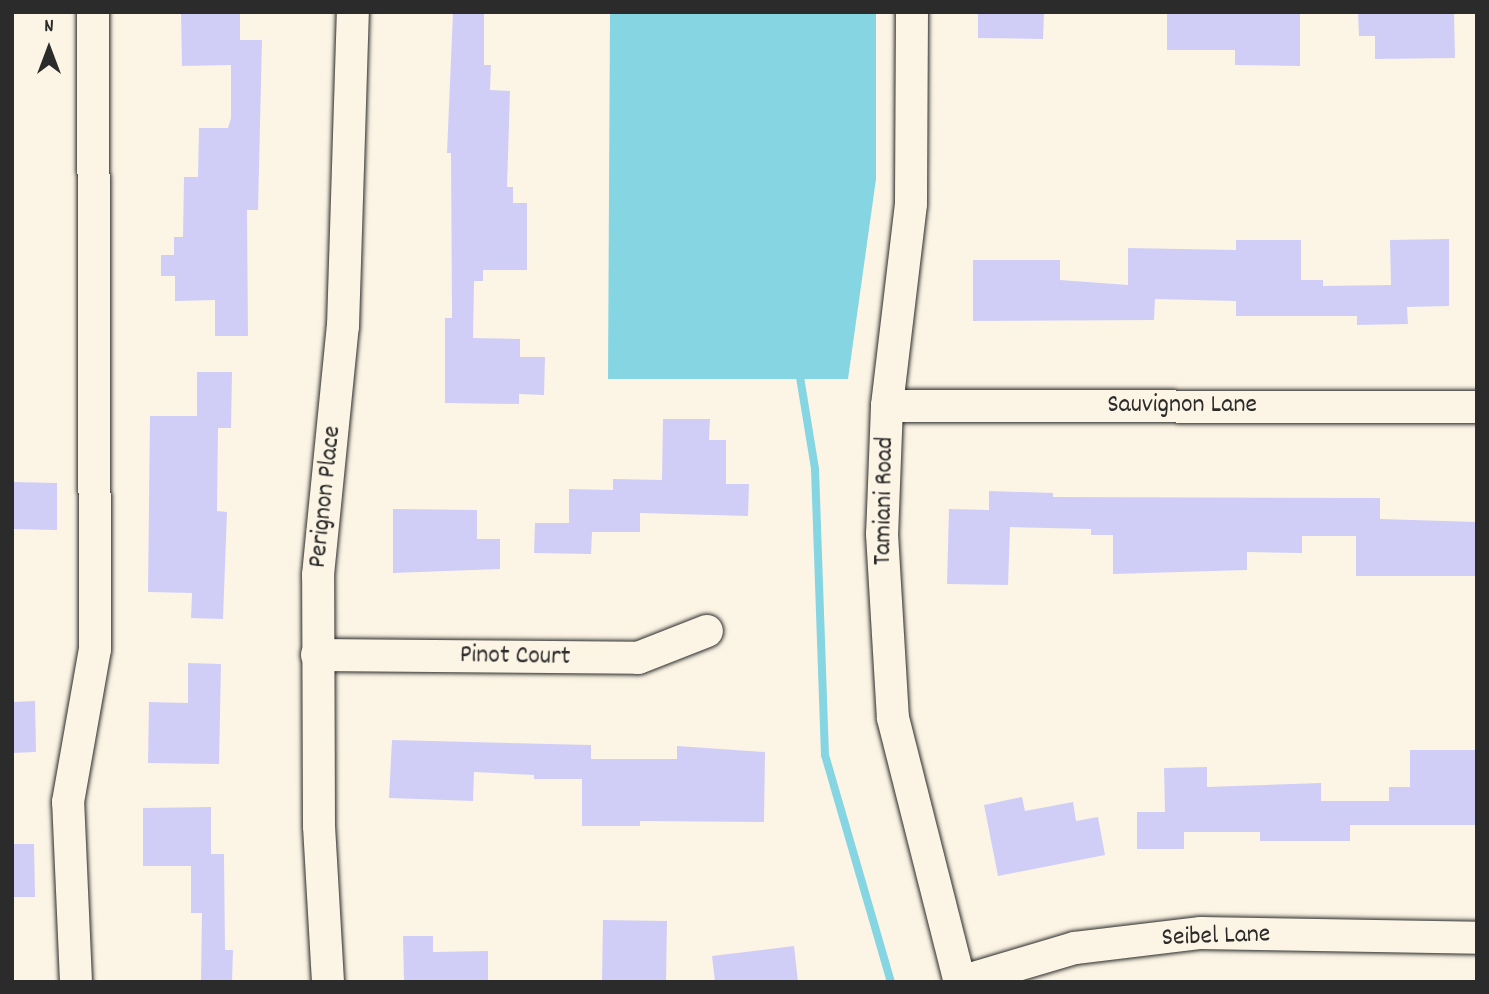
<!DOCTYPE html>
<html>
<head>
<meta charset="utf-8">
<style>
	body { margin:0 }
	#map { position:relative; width:1489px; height:994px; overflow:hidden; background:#fcf5e5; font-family:Dekko,sans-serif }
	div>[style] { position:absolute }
	.water>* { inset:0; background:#86d5e2 }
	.stream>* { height:8px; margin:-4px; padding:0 4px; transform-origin:4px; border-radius:4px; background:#86d5e2 }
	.building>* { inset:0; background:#d0cef7 }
	.roads { filter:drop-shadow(0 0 2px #2b2b2b) drop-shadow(0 0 2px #2b2b2b) }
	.minor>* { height:32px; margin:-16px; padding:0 16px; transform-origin:16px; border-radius:16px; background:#fcf5e5 }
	span { translate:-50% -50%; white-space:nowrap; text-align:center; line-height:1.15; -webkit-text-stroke:5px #fcf5e5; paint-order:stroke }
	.street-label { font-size:26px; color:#2b2b2b }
	.frame { position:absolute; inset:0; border:14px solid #2b2b2b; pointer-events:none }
	.north { position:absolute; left:14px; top:14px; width:70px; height:70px; -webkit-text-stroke:5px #fcf5e5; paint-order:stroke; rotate:0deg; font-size:19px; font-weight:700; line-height:28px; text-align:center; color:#2b2b2b }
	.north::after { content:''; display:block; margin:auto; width:24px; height:32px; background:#2b2b2b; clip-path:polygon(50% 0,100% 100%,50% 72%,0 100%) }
</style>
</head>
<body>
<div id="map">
	<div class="water">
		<div style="clip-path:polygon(610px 12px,876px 12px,876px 179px,848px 379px,608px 379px)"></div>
	</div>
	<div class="stream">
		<div style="left:799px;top:371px;width:99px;rotate:80.7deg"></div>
		<div style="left:815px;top:469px;width:286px;rotate:88deg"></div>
		<div style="left:825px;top:755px;width:236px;rotate:73.8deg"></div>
	</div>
	<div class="building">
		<div style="clip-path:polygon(240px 12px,240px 40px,262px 40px,258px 210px,247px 210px,248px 336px,215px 336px,215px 300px,175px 301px,175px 276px,161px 276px,161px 255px,174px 255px,174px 237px,183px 237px,184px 177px,198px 177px,199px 128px,228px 128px,231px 118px,231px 65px,182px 66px,181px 13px)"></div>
		<div style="clip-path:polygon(453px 12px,484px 12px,484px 65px,491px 65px,490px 90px,510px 91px,507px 187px,513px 187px,513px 203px,527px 203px,527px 270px,483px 270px,483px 281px,474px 281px,473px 338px,520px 339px,520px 357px,545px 357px,544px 395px,519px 394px,519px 404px,445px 403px,445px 318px,452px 318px,451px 153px,447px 153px)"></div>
		<div style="clip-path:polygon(978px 12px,1044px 12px,1043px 39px,978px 38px)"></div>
		<div style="clip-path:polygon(1167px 12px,1300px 12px,1300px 66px,1235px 65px,1235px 50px,1167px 50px)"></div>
		<div style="clip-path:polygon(1358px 12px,1454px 12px,1455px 58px,1375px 59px,1375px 36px,1359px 36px)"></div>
		<div style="clip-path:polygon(1449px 239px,1449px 306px,1407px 307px,1408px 324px,1357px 325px,1357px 316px,1236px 316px,1236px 301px,1155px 299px,1154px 320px,973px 321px,973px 260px,1060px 260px,1060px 280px,1128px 285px,1128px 248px,1236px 250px,1236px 240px,1301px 240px,1301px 280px,1323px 280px,1323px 286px,1391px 285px,1390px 240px)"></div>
		<div style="clip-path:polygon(197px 372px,232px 372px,231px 428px,218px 428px,217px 511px,227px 512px,223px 619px,191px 618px,192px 593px,148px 592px,150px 416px,197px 416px)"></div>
		<div style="clip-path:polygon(663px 419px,710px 419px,709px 440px,726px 440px,726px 484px,749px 484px,748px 516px,640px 513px,640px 532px,592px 532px,591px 554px,534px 553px,535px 523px,569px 523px,569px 489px,613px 490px,613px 479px,662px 480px)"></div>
		<div style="clip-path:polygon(12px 482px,57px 483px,57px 530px,12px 529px)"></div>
		<div style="clip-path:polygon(989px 491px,1053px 493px,1053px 497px,1380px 498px,1380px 519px,1477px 522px,1477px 576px,1356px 576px,1356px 536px,1302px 536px,1302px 553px,1247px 552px,1247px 570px,1113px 574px,1113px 535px,1091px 535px,1091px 529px,1010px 527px,1008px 585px,947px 584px,949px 509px,989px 510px)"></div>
		<div style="clip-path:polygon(393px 509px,477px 510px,477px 539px,500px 539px,500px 569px,393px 573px)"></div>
		<div style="clip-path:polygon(188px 663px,221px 664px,219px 764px,148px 763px,149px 702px,188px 703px)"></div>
		<div style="clip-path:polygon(35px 701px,36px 752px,12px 753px,12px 702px)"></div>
		<div style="clip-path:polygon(392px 740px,591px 745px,591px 759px,677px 759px,677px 746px,765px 752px,764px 822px,640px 821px,640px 826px,582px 826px,582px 779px,534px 779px,534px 775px,474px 772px,473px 801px,389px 798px)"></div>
		<div style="clip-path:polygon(1410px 750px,1475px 750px,1475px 825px,1350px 825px,1350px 841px,1260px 841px,1260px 832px,1184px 832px,1184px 849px,1137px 849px,1137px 812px,1165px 812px,1164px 768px,1207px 767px,1207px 787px,1321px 783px,1321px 801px,1389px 801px,1389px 787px,1410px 787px)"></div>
		<div style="clip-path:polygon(1022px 797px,1025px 811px,1073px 802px,1076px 821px,1098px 817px,1105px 855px,998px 876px,984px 805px)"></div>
		<div style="clip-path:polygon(211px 807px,211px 854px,224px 854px,225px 950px,233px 950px,232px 982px,201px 982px,202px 913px,191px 913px,191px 866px,143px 866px,143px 808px)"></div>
		<div style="clip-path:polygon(12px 844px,34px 844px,35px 897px,12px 897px)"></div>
		<div style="clip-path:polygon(603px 920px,667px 921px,666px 982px,602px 982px)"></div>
		<div style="clip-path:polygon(403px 936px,433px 936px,433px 952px,488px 951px,488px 982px,404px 982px)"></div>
		<div style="clip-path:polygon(794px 946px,798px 982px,715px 982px,712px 956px)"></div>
	</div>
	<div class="roads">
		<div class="minor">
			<div style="left:912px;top:12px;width:192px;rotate:90.3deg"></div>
			<div style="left:911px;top:204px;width:203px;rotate:96.8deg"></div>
			<div style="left:887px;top:406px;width:128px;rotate:92.2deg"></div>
			<div style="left:882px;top:534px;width:184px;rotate:86.6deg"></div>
			<div style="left:893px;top:718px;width:272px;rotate:75.8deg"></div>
			<div style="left:887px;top:406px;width:590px;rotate:0.1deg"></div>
			<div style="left:317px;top:655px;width:321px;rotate:0.5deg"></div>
			<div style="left:638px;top:658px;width:74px;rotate:-21.4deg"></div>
			<div style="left:76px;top:982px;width:180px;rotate:-92.5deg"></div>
			<div style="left:68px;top:802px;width:155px;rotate:-80deg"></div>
			<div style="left:95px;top:649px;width:637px;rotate:-90.18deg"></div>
			<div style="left:328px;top:982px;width:156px;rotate:-93.3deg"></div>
			<div style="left:319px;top:826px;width:251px;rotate:-90.2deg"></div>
			<div style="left:318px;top:575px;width:250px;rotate:-84.3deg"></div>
			<div style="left:343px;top:326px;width:314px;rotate:-88.2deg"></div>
			<div style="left:960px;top:982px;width:120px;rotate:-16.5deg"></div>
			<div style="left:1075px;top:948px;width:127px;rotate:-6.8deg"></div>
			<div style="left:1201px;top:933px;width:276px;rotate:1deg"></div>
		</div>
	</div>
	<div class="street-label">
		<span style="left:1182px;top:406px">Sauvignon Lane</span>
		<span style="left:326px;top:497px;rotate:-84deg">Perignon Place</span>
		<span style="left:885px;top:501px;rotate:-89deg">Tamiani Road</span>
		<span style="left:515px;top:657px;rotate:1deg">Pinot Court</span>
		<span style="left:1216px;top:937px;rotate:-2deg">Seibel Lane</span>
	</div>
	<div class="frame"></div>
	<div class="north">N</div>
</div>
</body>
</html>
